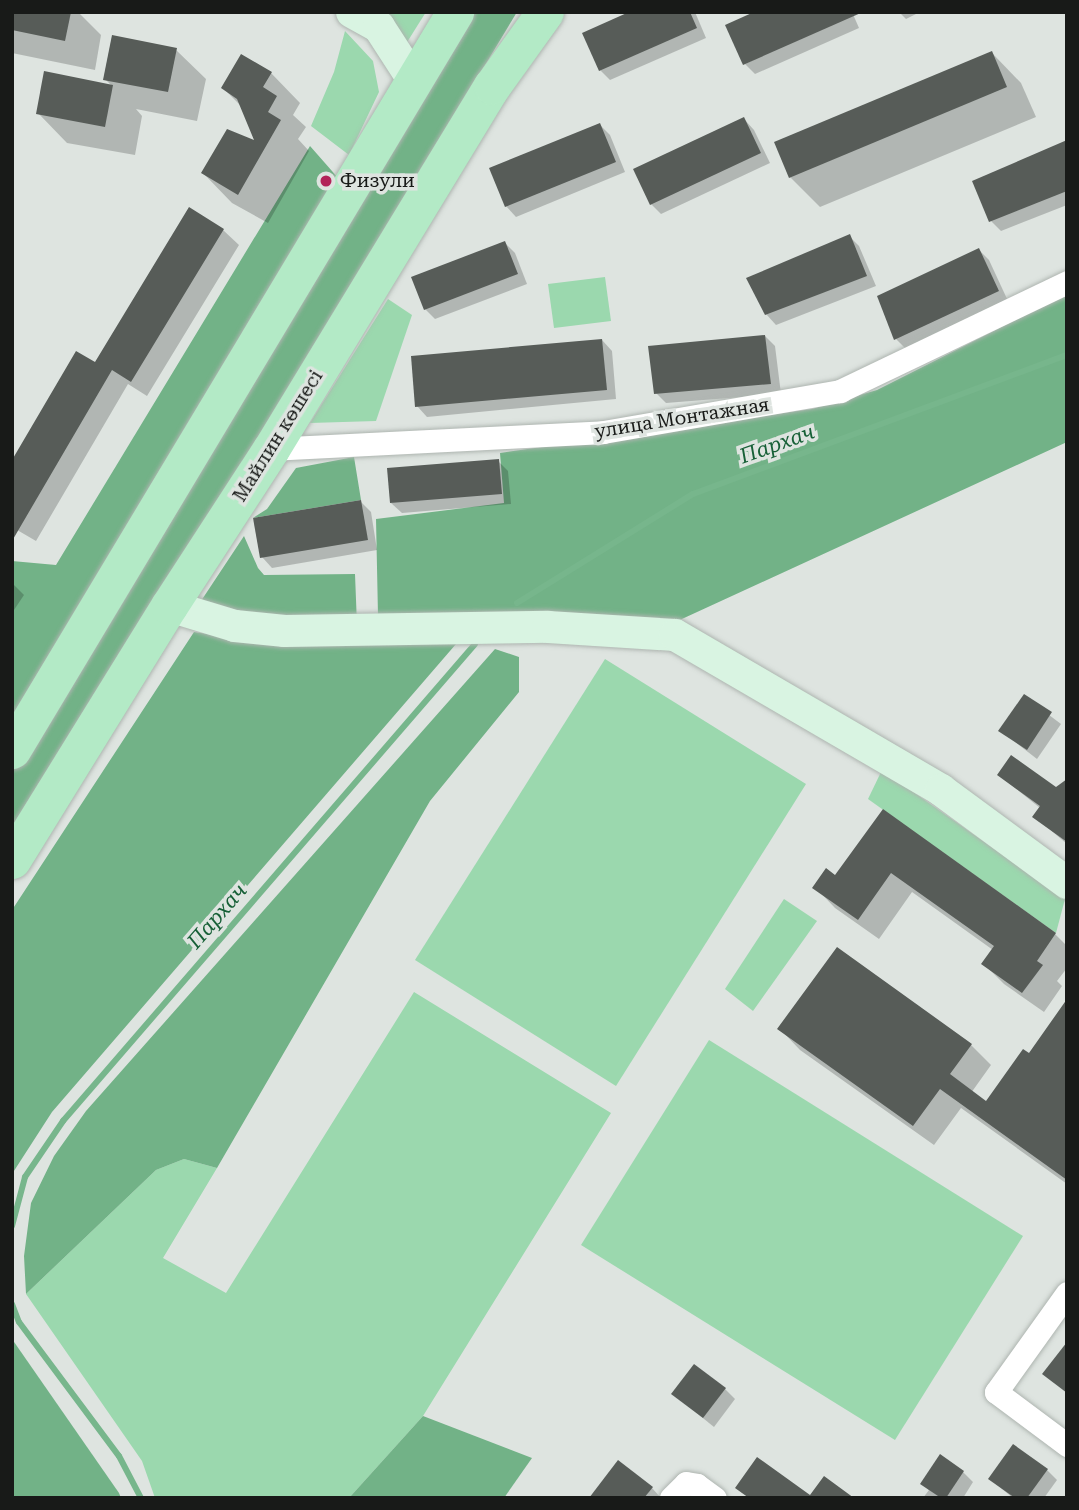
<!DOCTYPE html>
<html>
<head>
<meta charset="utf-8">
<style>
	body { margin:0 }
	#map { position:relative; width:1079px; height:1510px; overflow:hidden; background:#dee4e0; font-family:"Roboto Serif",serif }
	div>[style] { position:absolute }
	.green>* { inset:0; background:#9bd8ae }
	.forest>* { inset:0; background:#72b287 }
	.shadow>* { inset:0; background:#0003 }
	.stream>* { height:6px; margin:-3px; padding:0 3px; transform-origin:3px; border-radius:3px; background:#77b68c }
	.building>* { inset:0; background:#575c58 }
	.roads { filter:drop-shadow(0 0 2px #aeb5b0) drop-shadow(0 0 2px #aeb5b0) }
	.street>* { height:23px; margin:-11.5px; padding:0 11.5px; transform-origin:11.5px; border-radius:11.5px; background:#fff }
	.secondary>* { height:32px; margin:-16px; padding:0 16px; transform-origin:16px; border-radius:16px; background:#d9f4e2 }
	.primary>* { height:37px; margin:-18.5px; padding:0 18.5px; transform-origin:18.5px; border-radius:18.5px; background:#b3eac6 }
	.dots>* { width:19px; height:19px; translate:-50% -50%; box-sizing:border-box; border:4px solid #dee4e0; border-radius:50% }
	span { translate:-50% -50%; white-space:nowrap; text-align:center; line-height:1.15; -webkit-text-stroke:7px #dee4e0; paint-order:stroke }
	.poi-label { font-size:19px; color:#181a18 }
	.left { translate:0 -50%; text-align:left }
	.street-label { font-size:19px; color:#181a18 }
	.water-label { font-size:21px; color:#176037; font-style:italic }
	.frame { position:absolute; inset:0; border:14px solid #181a18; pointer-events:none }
</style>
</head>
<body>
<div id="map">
	<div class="green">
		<div style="clip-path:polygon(378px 12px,426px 12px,404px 47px)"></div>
		<div style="clip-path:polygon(345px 31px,373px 61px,379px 92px,349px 155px,311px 126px,334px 72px)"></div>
		<div style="clip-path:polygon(605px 277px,611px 321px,554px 328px,548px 284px)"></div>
		<div style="clip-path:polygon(388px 299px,412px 315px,376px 421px,310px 423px)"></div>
		<div style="clip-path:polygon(605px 659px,806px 784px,616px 1086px,415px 960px)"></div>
		<div style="clip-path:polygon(882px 770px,1065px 899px,1056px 933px,868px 799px)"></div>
		<div style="clip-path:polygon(784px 899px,817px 921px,753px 1011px,725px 989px)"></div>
		<div style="clip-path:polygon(414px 992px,611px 1113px,423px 1416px,349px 1498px,155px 1498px,142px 1461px,26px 1294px,156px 1170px,184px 1159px,217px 1168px,163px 1258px,226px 1293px)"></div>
		<div style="clip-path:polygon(709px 1040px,1023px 1236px,895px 1440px,581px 1245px)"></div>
	</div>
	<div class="forest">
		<div style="clip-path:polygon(465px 12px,517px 12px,292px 386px,12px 827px,12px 770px)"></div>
		<div style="clip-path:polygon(310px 146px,339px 179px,12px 723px,12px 561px,56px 565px)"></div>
		<div style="clip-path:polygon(1067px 294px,1067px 442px,671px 624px,378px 616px,376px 519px,504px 503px,500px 453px,812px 409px,877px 390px)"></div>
		<div style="clip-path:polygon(354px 457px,361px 500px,253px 518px,267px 509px,296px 468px)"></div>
		<div style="clip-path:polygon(244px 536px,258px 568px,264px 575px,355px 574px,357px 625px,197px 607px)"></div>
		<div style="clip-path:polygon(194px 632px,249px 640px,456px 644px,52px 1112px,12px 1174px,12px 910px)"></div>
		<div style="clip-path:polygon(495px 649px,519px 657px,519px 692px,430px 801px,217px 1168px,184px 1159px,156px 1170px,26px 1294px,24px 1256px,31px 1203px,54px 1156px,86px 1111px)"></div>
		<div style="clip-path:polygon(12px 1339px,119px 1493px,121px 1498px,12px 1498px)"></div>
		<div style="clip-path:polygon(423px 1416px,532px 1458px,504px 1498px,349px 1498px)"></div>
	</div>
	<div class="shadow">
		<div style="clip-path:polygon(12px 12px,78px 12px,101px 35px,95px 70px,12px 53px)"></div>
		<div style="clip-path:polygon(633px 12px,695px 12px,706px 38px,610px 80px,600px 70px)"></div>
		<div style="clip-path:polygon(852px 12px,859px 28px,755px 74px,745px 64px)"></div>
		<div style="clip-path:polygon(899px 12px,920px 12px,906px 19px)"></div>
		<div style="clip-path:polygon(176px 50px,206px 79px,197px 121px,136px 109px,142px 116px,135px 155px,67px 143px,38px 113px,112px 86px,105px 79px)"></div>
		<div style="clip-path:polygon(992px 53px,1021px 83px,1036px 117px,820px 207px,790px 177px)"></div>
		<div style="clip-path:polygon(271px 73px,300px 103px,293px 115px,306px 127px,298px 139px,309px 151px,268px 223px,232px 203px,203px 173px,258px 144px,242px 107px,223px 88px)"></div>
		<div style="clip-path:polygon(744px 119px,754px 130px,770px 163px,661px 214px,651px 204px)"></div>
		<div style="clip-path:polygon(600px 125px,610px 135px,625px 172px,516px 217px,506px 206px)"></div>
		<div style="clip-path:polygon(1067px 142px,1067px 205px,1001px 231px,991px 221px)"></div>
		<div style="clip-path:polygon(223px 230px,239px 245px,147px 396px,128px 384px,36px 541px,12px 527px,95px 364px)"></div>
		<div style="clip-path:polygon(849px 236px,859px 246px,876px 286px,776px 325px,766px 314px)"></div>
		<div style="clip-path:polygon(505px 243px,515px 253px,527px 284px,435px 319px,425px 309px)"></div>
		<div style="clip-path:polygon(979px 250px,989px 260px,1008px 301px,906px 349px,896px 339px)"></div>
		<div style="clip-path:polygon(765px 336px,775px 346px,781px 394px,666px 403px,656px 393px)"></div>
		<div style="clip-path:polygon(602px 340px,612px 351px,616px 399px,427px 417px,417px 406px)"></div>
		<div style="clip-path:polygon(498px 461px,508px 471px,511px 504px,402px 513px,391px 503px)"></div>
		<div style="clip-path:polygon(361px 502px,371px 512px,377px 550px,272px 568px,262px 557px)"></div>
		<div style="clip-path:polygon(12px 583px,24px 595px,12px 613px)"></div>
		<div style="clip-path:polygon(1024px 696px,1061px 724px,1037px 759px,1001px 731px)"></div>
		<div style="clip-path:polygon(999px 775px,1056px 790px,1067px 786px,1067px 844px,1034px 816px,1040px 808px)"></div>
		<div style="clip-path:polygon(883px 811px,1055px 934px,1067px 946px,1067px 968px,1057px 981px,1062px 986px,1044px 1012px,1004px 984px,984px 964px,993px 950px,912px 892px,879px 939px,835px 908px,815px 887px,836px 877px)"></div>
		<div style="clip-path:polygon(1067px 1011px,1067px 1184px,961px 1108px,934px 1145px,800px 1050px,780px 1029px,971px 1045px,991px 1065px,971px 1093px,986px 1103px)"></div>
		<div style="clip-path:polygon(725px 1389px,735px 1399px,714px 1427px,673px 1394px)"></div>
		<div style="clip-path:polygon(1047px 1470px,1057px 1480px,1044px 1498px,1013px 1498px,990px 1479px)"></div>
		<div style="clip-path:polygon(963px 1472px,973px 1482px,963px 1498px,923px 1498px,929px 1490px,922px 1484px)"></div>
		<div style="clip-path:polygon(652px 1488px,661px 1498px,592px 1498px)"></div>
	</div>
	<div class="stream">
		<div style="left:517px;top:603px;width:207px;rotate:-31.8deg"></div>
		<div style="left:693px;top:494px;width:399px;rotate:-20.4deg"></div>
		<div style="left:12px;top:1226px;width:51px;rotate:-75.1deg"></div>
		<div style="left:25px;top:1177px;width:68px;rotate:-55.8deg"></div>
		<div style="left:63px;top:1121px;width:630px;rotate:-49.18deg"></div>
		<div style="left:12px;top:1304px;width:19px;rotate:69deg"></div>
		<div style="left:19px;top:1322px;width:167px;rotate:53.3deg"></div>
		<div style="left:119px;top:1456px;width:47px;rotate:62.4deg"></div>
	</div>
	<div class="building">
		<div style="clip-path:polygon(12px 12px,71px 12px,65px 41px,12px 30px)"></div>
		<div style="clip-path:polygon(629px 12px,690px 12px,697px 28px,599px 71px,582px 33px)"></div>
		<div style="clip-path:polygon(754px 12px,863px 12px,743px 65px,725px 25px)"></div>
		<div style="clip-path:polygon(112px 35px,177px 48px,168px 92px,103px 80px)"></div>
		<div style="clip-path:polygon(992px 51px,1007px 87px,789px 178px,774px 142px)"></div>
		<div style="clip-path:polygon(241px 54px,272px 72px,263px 87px,277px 96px,268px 112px,281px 120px,238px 195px,201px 173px,227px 129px,254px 140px,237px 99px,221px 88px)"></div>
		<div style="clip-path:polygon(44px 71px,113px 85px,105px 127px,36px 114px)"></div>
		<div style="clip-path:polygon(744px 117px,761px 153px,650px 205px,633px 169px)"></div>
		<div style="clip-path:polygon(600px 123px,616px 162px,505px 207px,489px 168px)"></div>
		<div style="clip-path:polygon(1067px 140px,1067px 191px,989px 222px,972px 181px)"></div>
		<div style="clip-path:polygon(189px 207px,224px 229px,131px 382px,112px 370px,12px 541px,12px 460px,76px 351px,95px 362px)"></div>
		<div style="clip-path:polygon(850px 234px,867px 276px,765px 315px,746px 278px)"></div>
		<div style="clip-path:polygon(505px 241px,518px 274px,424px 310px,411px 277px)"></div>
		<div style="clip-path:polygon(979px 248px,999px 291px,894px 340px,877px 296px)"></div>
		<div style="clip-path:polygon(765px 335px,771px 384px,654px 394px,648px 346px)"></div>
		<div style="clip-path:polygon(602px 339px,607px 390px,415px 407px,411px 356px)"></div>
		<div style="clip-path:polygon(499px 459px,502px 494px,390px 503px,387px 468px)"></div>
		<div style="clip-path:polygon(361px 500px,368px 540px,260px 558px,253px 518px)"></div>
		<div style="clip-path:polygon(1024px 694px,1052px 712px,1027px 750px,998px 731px)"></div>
		<div style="clip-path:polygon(1011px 755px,1056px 787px,1067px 779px,1067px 842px,1032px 817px,1040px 806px,997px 775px)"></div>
		<div style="clip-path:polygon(883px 809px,1056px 933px,1037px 961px,1043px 965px,1022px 993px,981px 964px,994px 946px,891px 873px,858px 920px,812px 888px,826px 868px,835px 875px)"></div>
		<div style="clip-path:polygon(837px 947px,972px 1044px,950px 1074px,986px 1101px,1023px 1049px,1029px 1053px,1067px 999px,1067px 1180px,940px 1089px,913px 1126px,777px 1029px)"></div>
		<div style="clip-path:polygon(1067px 1342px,1067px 1393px,1042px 1374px)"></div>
		<div style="clip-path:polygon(694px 1364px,726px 1388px,703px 1418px,671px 1394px)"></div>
		<div style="clip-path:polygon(1013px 1444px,1048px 1469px,1027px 1498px,1015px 1498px,988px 1479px)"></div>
		<div style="clip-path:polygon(940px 1454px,964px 1471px,946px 1498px,941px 1498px,920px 1484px)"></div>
		<div style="clip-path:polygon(757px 1457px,810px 1495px,824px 1476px,854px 1498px,749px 1498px,735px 1488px)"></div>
		<div style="clip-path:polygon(618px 1460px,653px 1487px,644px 1498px,589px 1498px)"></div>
	</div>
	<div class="roads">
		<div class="street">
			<div style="left:271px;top:449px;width:332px;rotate:-2.9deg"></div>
			<div style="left:603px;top:432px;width:241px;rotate:-9.8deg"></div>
			<div style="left:840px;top:391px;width:252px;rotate:-25.6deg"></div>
			<div style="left:1067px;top:1293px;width:122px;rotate:125.6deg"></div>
			<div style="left:996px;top:1392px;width:89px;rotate:36.7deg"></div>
			<div style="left:671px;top:1498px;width:21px;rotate:-45deg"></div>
			<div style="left:686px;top:1483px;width:11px;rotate:10deg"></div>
			<div style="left:697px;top:1485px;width:22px;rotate:36deg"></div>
		</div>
		<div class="secondary">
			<div style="left:352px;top:12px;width:31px;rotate:29deg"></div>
			<div style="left:379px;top:27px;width:64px;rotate:57.1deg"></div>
			<div style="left:169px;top:606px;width:69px;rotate:16.9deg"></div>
			<div style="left:235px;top:626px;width:50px;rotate:5.7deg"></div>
			<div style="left:285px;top:631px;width:263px;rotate:-0.9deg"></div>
			<div style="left:548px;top:627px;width:127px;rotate:3.6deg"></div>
			<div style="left:675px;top:635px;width:308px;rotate:30.2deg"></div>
			<div style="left:941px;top:790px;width:157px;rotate:36.4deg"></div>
		</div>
		<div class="primary">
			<div style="left:12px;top:750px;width:861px;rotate:-59.02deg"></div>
			<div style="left:12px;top:860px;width:299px;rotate:-58.3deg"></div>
			<div style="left:169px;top:606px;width:187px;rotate:-57deg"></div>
			<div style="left:271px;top:449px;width:425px;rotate:-58.7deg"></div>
			<div style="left:492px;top:86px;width:91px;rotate:-54.4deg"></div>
		</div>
	</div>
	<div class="dots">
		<div style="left:326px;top:181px;background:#b22459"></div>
	</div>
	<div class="poi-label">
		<span class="left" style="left:340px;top:181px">Физули</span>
	</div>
	<div class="street-label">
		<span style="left:682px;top:418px;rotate:-9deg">улица Монтажная</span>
		<span style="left:278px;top:436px;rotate:-58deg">Майлин көшесі</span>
	</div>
	<div class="water-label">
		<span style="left:777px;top:444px;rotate:-20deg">Пархач</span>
		<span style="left:217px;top:916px;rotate:-49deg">Пархач</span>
	</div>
	<div class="frame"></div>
</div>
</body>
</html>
